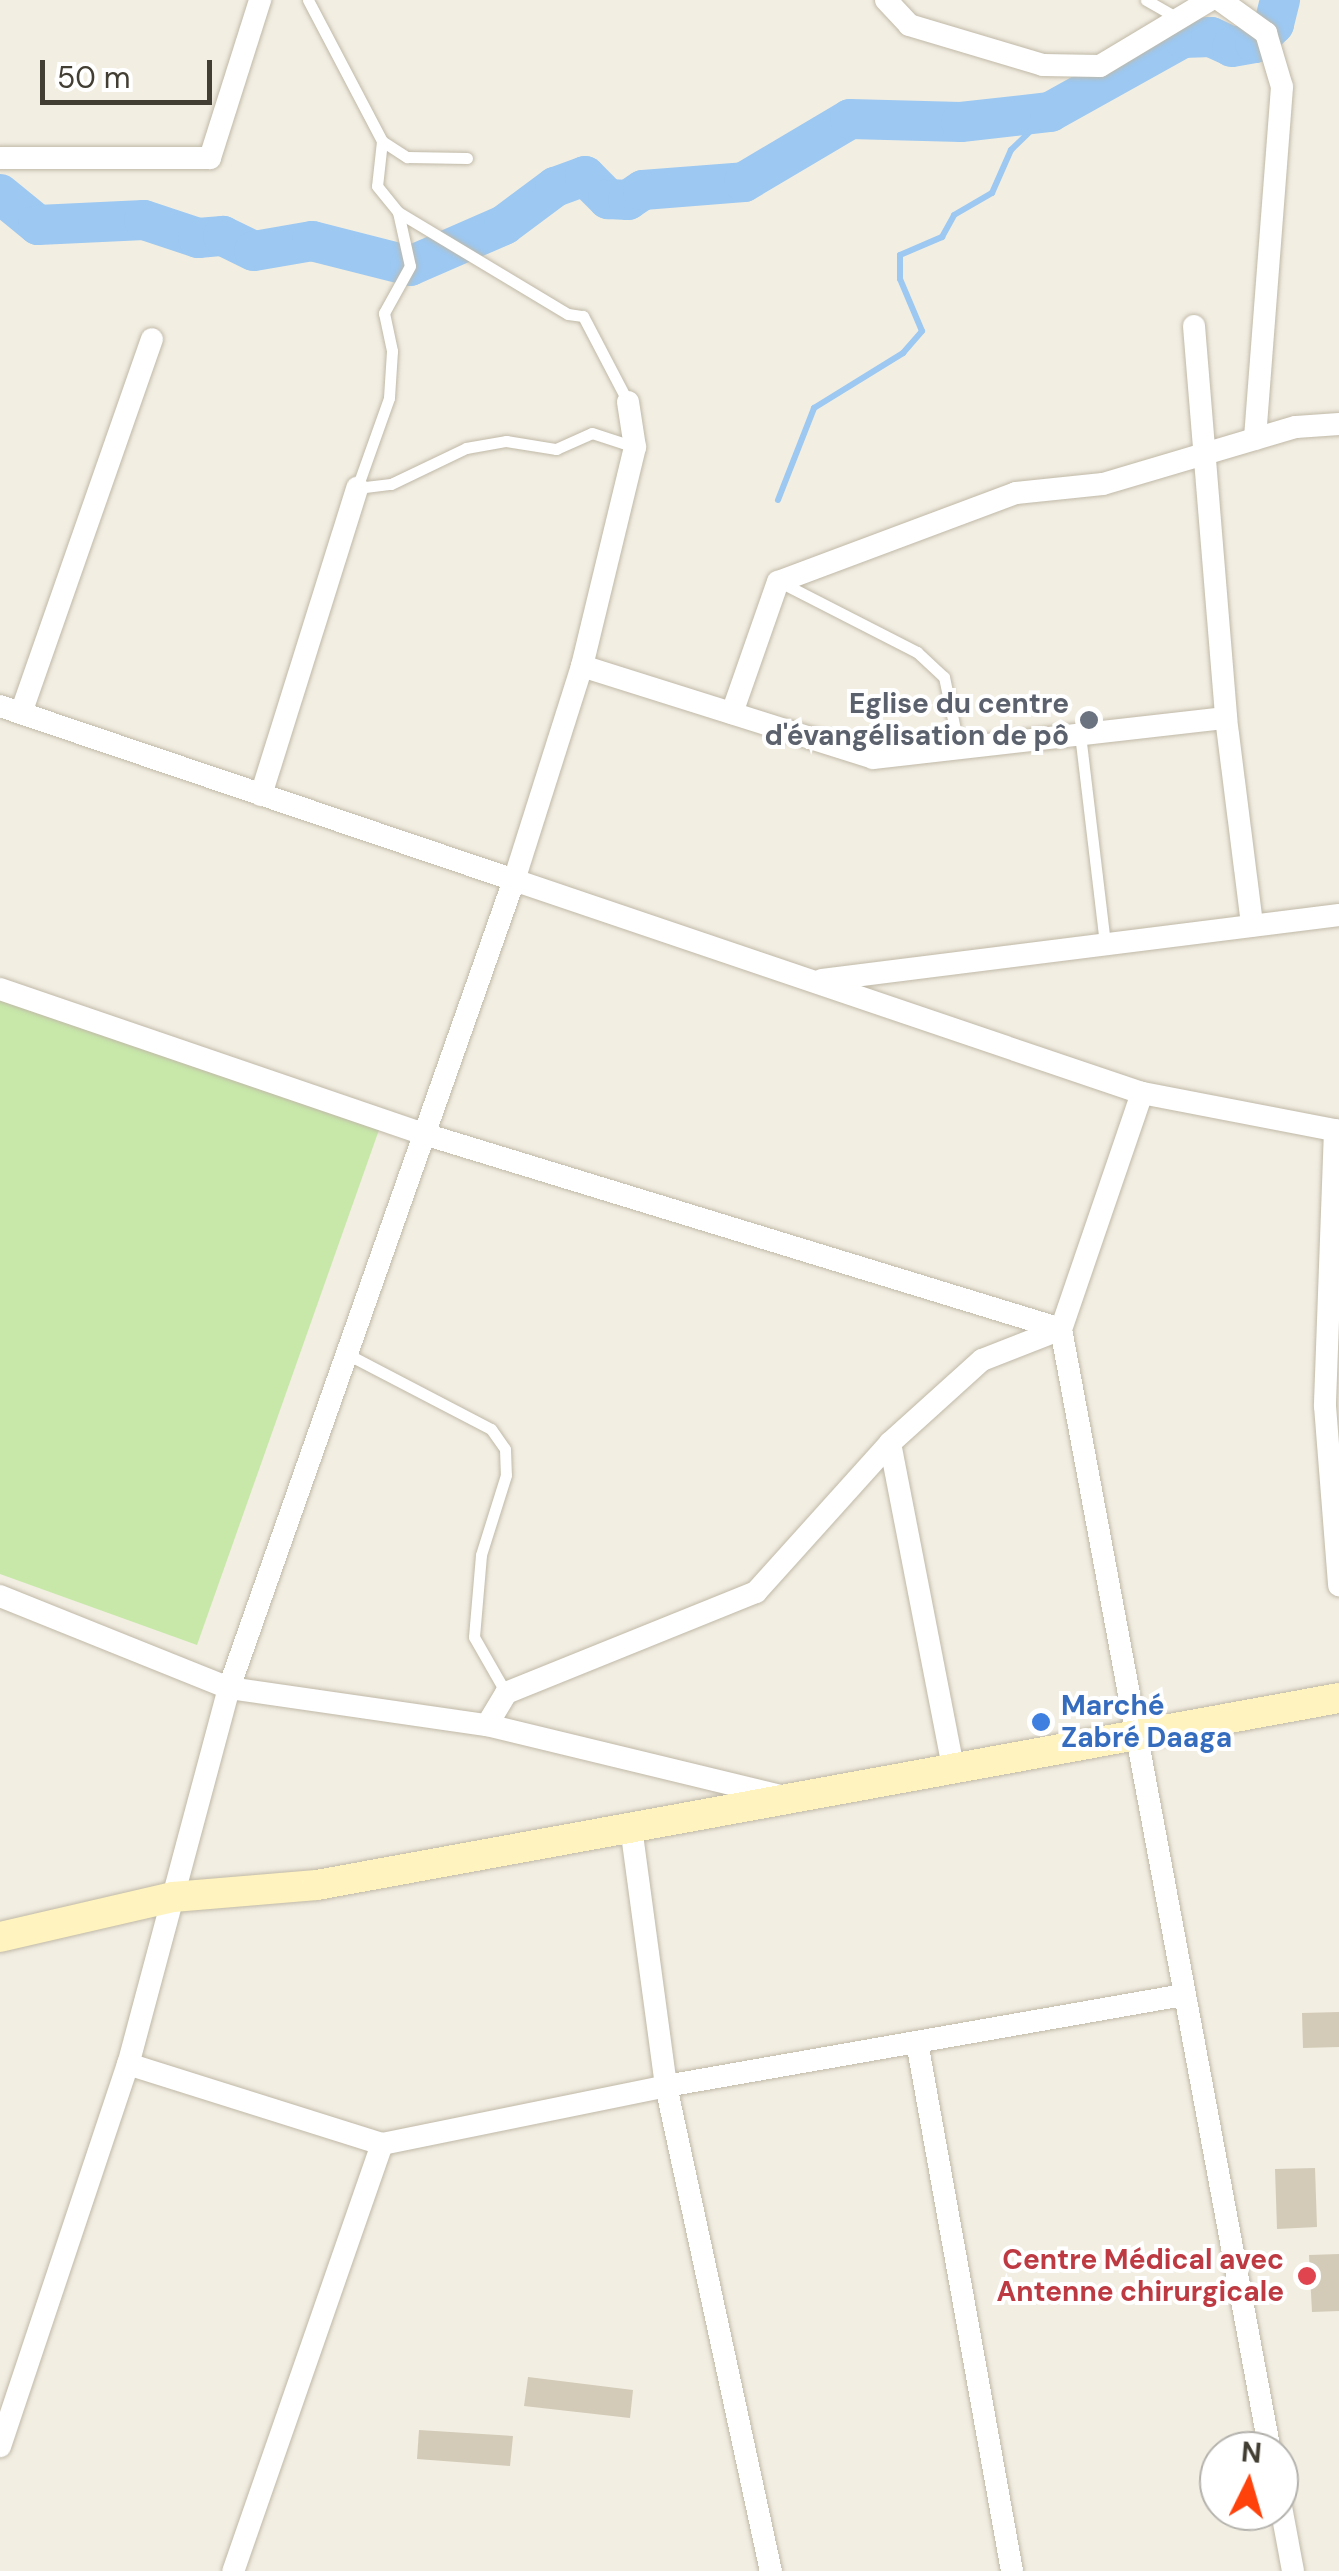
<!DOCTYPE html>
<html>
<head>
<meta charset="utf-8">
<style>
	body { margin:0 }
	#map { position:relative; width:1339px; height:2571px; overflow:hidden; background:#f2eee2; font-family:"DM Sans",sans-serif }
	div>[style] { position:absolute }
	.green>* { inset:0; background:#c7e8a9 }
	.stream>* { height:6px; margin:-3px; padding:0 3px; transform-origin:3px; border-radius:3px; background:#9cc8f1 }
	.river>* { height:40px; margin:-20px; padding:0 20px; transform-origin:20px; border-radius:20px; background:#9cc8f1 }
	.building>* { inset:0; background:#d3cbb8 }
	.roads { filter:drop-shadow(0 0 2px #c0b9a8) drop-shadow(0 0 2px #c0b9a8) }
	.service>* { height:11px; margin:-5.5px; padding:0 5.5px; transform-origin:5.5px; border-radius:5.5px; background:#fff }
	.minor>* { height:22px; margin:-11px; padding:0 11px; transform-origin:11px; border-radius:11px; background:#fff }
	.secondary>* { height:30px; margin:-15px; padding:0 15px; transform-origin:15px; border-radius:15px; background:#fff4bf }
	.dots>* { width:28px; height:28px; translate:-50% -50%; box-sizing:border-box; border:5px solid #fff; border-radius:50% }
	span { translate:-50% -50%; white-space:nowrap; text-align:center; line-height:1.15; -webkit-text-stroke:8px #fff; paint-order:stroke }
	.worship-label { font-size:28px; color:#5b616d; font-weight:700 }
	.right { translate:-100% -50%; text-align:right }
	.shop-label { font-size:28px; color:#366cbe; font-weight:700 }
	.left { translate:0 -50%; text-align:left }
	.health-label { font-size:28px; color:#be3a42; font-weight:700 }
	.north { position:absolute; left:1199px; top:2431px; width:100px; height:100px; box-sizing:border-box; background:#fff; border:2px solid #b4b2ad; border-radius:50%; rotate:5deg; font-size:28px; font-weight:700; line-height:40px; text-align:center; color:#433e33 }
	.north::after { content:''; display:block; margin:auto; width:35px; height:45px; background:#ff420c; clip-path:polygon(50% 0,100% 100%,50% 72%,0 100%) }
	.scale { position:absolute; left:40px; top:60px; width:172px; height:45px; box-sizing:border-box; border:5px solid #433e33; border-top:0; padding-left:12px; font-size:30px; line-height:35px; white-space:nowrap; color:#433e33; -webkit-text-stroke:8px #fff; paint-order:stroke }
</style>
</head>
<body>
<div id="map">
	<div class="green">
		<div style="clip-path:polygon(0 992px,380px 1127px,197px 1645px,0 1574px)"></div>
	</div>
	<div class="stream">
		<div style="left:778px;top:500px;width:99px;rotate:-68.6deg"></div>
		<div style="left:814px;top:408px;width:105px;rotate:-31.7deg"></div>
		<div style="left:903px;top:353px;width:29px;rotate:-49deg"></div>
		<div style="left:922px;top:331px;width:56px;rotate:-112.9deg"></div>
		<div style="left:900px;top:279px;width:24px;rotate:-90deg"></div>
		<div style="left:900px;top:255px;width:46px;rotate:-23.2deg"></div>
		<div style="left:942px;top:237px;width:25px;rotate:-61deg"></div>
		<div style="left:954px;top:215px;width:44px;rotate:-30.1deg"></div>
		<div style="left:992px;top:193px;width:47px;rotate:-66.2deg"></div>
		<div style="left:1011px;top:150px;width:54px;rotate:-44.3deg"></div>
	</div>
	<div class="river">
		<div style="left:0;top:194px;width:49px;rotate:39.2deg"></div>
		<div style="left:38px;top:225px;width:106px;rotate:-2.7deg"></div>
		<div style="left:144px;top:220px;width:57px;rotate:18.4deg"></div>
		<div style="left:198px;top:238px;width:25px;rotate:-5deg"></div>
		<div style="left:223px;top:236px;width:34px;rotate:26deg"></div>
		<div style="left:254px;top:251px;width:59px;rotate:-9.8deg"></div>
		<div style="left:312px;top:241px;width:101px;rotate:14.3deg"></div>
		<div style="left:410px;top:266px;width:103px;rotate:-23.6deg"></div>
		<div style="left:504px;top:225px;width:64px;rotate:-36.7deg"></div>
		<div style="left:555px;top:187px;width:32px;rotate:-20deg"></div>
		<div style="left:585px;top:176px;width:33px;rotate:45deg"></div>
		<div style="left:608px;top:199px;width:20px;rotate:3deg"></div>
		<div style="left:628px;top:200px;width:18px;rotate:-34deg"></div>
		<div style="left:643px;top:190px;width:101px;rotate:-4.5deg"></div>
		<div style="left:744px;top:182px;width:123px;rotate:-30.7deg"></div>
		<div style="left:850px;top:119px;width:111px;rotate:1.5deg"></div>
		<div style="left:961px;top:122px;width:90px;rotate:-6.4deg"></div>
		<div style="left:1050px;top:112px;width:152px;rotate:-29.1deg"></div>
		<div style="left:1183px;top:38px;width:28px;rotate:-2deg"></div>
		<div style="left:1211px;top:37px;width:23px;rotate:25deg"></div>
		<div style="left:1232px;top:47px;width:23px;rotate:-10deg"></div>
		<div style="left:1255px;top:43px;width:27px;rotate:-45deg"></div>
		<div style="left:1274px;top:24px;width:25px;rotate:-76deg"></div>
	</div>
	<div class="building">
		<div style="clip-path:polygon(1339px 2012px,1339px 2047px,1303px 2048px,1302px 2013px)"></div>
		<div style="clip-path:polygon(1315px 2168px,1317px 2227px,1277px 2229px,1275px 2169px)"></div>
		<div style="clip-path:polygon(1339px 2254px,1339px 2311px,1312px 2312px,1309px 2255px)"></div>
		<div style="clip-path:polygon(528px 2377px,633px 2390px,630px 2418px,524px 2406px)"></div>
		<div style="clip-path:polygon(419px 2430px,513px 2436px,510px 2466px,417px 2459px)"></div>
	</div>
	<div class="roads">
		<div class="service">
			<div style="left:308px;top:0;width:159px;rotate:62.3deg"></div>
			<div style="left:382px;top:141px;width:30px;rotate:33deg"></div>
			<div style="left:407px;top:157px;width:60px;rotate:1deg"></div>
			<div style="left:1146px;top:0;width:40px;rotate:29.7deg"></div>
			<div style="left:382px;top:141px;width:45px;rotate:96.3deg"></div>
			<div style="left:377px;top:186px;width:33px;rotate:51deg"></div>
			<div style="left:398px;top:212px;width:198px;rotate:31deg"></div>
			<div style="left:568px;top:314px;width:15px;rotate:8deg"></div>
			<div style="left:583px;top:316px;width:97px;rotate:62.4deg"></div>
			<div style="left:398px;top:212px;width:55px;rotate:77.5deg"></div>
			<div style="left:410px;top:266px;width:54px;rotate:119deg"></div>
			<div style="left:384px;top:313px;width:39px;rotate:78deg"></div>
			<div style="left:392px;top:351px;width:47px;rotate:93.7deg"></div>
			<div style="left:389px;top:398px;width:96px;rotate:109.6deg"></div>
			<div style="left:357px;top:488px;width:34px;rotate:-7deg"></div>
			<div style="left:391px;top:484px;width:83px;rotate:-25.6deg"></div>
			<div style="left:466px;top:448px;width:41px;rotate:-9.9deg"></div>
			<div style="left:506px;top:441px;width:51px;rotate:9.1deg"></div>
			<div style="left:556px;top:449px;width:39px;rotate:-24deg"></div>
			<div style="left:592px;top:433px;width:45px;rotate:18deg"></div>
			<div style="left:782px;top:583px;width:152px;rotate:27.1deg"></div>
			<div style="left:917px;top:652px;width:37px;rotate:43deg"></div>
			<div style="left:944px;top:677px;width:73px;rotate:78.1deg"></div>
			<div style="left:1080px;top:734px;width:211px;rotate:83.2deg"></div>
			<div style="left:347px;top:1354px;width:162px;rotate:27.5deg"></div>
			<div style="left:491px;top:1429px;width:24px;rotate:55deg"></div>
			<div style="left:505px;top:1449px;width:26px;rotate:88deg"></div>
			<div style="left:506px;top:1475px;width:84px;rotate:107.4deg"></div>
			<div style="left:481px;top:1555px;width:82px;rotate:94.9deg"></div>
			<div style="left:474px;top:1637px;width:64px;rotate:60.3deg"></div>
		</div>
		<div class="minor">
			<div style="left:886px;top:0;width:34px;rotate:47deg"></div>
			<div style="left:909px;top:25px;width:140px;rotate:16.6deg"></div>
			<div style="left:1043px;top:65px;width:57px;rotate:1deg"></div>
			<div style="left:1100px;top:66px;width:128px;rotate:-31deg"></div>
			<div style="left:1220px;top:0;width:57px;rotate:35.7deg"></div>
			<div style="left:1266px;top:33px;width:56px;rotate:73.5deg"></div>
			<div style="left:1282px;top:87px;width:353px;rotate:94.4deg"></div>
			<div style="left:0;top:158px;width:210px"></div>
			<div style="left:210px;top:158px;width:166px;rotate:-72.4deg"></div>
			<div style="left:1194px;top:326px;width:393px;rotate:85.3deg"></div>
			<div style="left:1226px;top:718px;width:209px;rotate:82.8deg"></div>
			<div style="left:628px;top:402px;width:46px;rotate:81.2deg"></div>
			<div style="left:635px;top:447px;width:225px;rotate:103.6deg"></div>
			<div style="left:582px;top:666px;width:225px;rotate:107.6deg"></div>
			<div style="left:514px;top:880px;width:663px;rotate:18.74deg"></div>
			<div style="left:1142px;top:1093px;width:197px;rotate:10.9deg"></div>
			<div style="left:1335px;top:1130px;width:276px;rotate:92.1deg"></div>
			<div style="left:1325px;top:1406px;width:180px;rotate:85.5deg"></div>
			<div style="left:582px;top:666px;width:305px;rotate:17.5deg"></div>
			<div style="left:873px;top:758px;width:355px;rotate:-6.5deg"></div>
			<div style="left:0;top:706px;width:543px;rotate:18.7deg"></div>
			<div style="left:514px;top:880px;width:857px;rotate:109.43deg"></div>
			<div style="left:229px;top:1688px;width:389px;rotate:105deg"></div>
			<div style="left:128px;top:2064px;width:403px;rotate:108.5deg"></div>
			<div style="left:21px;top:713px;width:396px;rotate:-70.7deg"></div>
			<div style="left:732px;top:713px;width:139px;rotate:-70.7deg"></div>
			<div style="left:778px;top:582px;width:254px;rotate:-20.5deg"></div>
			<div style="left:1016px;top:493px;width:87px;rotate:-5.9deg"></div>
			<div style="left:1103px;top:484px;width:201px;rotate:-16.5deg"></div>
			<div style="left:1296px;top:427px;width:43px;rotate:-4deg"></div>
			<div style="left:261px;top:795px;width:322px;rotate:-72.6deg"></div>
			<div style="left:822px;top:980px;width:521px;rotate:-7.17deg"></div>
			<div style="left:0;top:989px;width:448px;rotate:18.9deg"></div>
			<div style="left:424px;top:1134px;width:666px;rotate:17.02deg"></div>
			<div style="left:1142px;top:1093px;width:250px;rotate:108.9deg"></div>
			<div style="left:1061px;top:1329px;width:1141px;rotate:79.45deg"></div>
			<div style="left:890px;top:1443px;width:334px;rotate:79deg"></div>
			<div style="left:0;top:1596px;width:247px;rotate:21.9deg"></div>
			<div style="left:229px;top:1688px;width:261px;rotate:8.2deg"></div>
			<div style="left:487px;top:1725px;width:302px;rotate:13.6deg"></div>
			<div style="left:487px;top:1725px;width:37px;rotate:-59deg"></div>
			<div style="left:506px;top:1693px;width:270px;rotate:-22deg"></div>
			<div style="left:756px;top:1592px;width:200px;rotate:-48deg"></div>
			<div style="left:890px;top:1443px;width:124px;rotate:-42.1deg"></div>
			<div style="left:982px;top:1360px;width:85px;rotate:-21.4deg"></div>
			<div style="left:631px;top:1827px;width:261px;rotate:82.3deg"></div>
			<div style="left:666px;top:2086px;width:496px;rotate:77.8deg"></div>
			<div style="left:917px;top:2042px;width:537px;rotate:79.82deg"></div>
			<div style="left:128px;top:2064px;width:266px;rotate:17.5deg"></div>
			<div style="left:382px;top:2144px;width:452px;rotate:109.2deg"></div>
			<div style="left:382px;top:2144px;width:290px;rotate:-11.5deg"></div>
			<div style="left:666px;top:2086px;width:525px;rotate:-9.98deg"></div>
			<div style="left:1279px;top:2496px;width:76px;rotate:79.4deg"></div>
		</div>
		<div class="secondary">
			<div style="left:0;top:1937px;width:178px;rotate:-13deg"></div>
			<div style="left:173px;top:1897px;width:144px;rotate:-4.8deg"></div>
			<div style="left:317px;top:1885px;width:1039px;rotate:-10.37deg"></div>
		</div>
	</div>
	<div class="dots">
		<div style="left:1089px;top:720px;background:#6b7280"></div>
		<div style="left:1041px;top:1722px;background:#3f7fe0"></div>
		<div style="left:1307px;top:2276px;background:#e0444e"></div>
	</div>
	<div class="worship-label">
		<span class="right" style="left:1069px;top:720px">Eglise du centre<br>d'évangélisation de pô</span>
	</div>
	<div class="shop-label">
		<span class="left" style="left:1061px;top:1722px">Marché<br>Zabré Daaga</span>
	</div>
	<div class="health-label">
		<span class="right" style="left:1284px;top:2276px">Centre Médical avec<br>Antenne chirurgicale</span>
	</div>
	<div class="north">N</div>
	<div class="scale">50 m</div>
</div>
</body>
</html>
